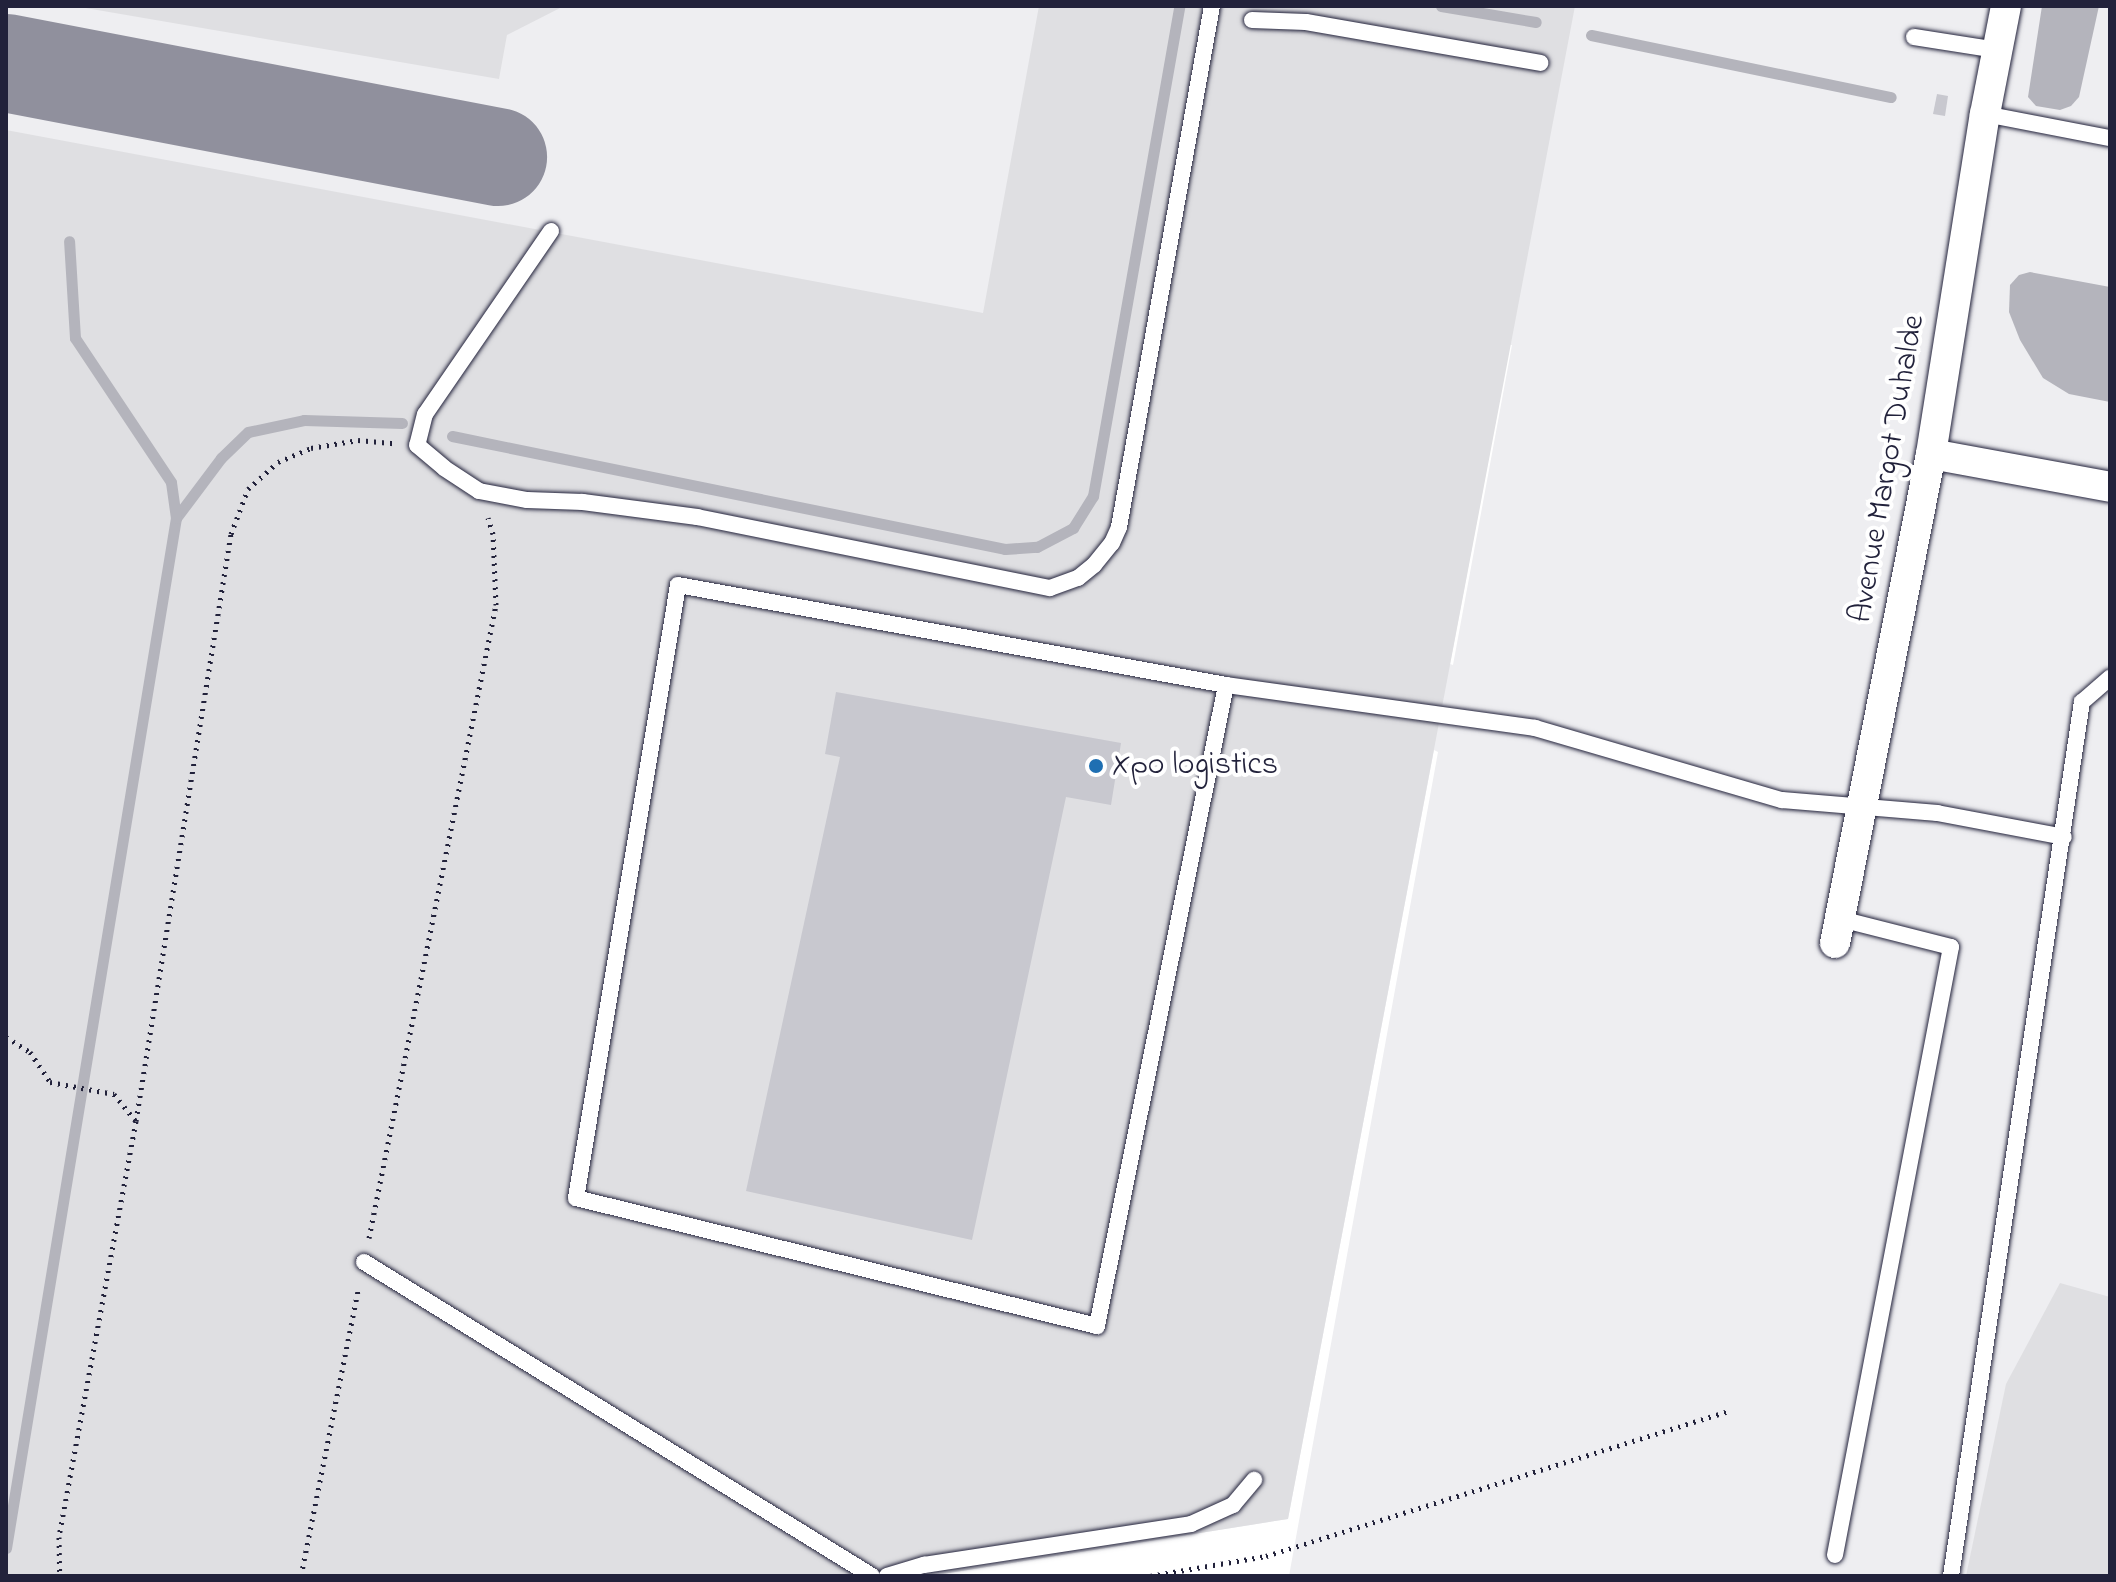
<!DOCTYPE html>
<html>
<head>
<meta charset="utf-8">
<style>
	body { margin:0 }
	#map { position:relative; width:2116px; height:1582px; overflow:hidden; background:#fff; font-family:"Indie Flower",sans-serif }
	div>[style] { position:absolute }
	.built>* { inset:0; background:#eeeef1 }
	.green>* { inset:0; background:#dfdfe2 }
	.water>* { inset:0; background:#b4b4bc }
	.stream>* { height:11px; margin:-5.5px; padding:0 5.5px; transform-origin:5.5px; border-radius:5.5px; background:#b4b4bc }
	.taxiway>* { height:98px; margin:-49px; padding:0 49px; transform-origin:49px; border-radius:49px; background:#90909d }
	.building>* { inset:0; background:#c8c8cf }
	.path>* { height:5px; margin-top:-2.5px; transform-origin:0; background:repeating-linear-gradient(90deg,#22223b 0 2px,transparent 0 8px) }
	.roads { filter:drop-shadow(0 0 2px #22223b) drop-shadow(0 0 2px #22223b) }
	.service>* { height:16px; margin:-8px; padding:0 8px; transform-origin:8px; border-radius:8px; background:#fff }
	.minor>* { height:30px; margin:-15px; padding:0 15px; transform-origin:15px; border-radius:15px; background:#fff }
	.dots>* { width:22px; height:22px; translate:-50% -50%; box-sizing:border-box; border:4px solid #fff; border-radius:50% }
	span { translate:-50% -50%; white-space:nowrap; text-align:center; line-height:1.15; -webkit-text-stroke:8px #fff; paint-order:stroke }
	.street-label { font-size:32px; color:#22223b }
	.poi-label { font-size:32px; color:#22223b }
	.left { translate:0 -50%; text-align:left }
	.frame { position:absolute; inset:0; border:8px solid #22223b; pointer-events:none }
</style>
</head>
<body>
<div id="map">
	<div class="built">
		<div style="clip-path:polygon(evenodd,6px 6px,2110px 6px,2110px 1576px,1289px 1576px,1438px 752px,1434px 750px,1288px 1519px,930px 1576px,6px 1576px,6px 6px,1510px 345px,1512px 345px,1453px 665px,1450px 664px,1510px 345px)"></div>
	</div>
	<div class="green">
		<div style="clip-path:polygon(74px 6px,564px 6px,507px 35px,499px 79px)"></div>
		<div style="clip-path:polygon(1039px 6px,1575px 6px,1288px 1519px,930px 1576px,6px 1576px,6px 130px,983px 313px)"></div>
		<div style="clip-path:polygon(2060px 1283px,2110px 1297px,2110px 1576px,1966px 1576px,2006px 1384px)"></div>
	</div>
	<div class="water">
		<div style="clip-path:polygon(2042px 6px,2099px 6px,2079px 97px,2071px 106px,2060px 110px,2036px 106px,2028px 97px)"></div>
		<div style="clip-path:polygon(2030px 272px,2110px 287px,2110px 402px,2069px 394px,2043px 378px,2020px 340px,2009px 312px,2010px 285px,2019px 275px)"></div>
	</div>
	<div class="stream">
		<div style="left:1441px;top:6px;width:96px;rotate:9.6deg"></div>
		<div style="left:1591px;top:35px;width:306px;rotate:11.7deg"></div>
		<div style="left:452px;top:436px;width:564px;rotate:11.55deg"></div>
		<div style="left:1005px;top:549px;width:32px;rotate:-4deg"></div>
		<div style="left:1037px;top:547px;width:41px;rotate:-27.8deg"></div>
		<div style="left:1073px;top:528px;width:38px;rotate:-58deg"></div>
		<div style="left:1093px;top:496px;width:497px;rotate:-80deg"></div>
		<div style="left:176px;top:518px;width:75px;rotate:-53.1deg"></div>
		<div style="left:221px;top:458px;width:37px;rotate:-44deg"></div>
		<div style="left:248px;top:432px;width:57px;rotate:-12.1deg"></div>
		<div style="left:304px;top:420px;width:98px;rotate:1.8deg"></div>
		<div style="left:6px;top:1548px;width:1044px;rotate:-80.63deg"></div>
		<div style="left:176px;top:518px;width:36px;rotate:-98deg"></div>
		<div style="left:171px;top:482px;width:173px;rotate:-123.7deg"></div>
		<div style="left:75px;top:338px;width:97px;rotate:-93.5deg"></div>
	</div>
	<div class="taxiway">
		<div style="left:6px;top:63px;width:501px;rotate:10.82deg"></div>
	</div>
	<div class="building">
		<div style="clip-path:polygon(1937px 94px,1948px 96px,1945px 116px,1933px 114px)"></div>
		<div style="clip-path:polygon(836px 692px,1121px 743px,1111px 805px,1066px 797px,972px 1240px,746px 1191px,840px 757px,825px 754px)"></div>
	</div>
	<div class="path">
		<div style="left:6px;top:1037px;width:28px;rotate:32deg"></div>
		<div style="left:30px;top:1052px;width:36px;rotate:56deg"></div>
		<div style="left:50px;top:1082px;width:65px;rotate:10.6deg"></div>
		<div style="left:114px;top:1094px;width:35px;rotate:51deg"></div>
		<div style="left:136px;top:1121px;width:423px;rotate:100.5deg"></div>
		<div style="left:59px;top:1537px;width:39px;rotate:89deg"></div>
		<div style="left:136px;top:1121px;width:595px;rotate:-80.81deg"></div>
		<div style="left:231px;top:534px;width:48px;rotate:-69.3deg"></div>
		<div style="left:248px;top:489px;width:40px;rotate:-42deg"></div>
		<div style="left:278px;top:462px;width:36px;rotate:-23deg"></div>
		<div style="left:311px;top:448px;width:48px;rotate:-9.7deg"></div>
		<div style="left:358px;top:440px;width:36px;rotate:5deg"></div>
		<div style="left:369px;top:1238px;width:646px;rotate:-78.66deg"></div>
		<div style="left:496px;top:605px;width:71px;rotate:-92.4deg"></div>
		<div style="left:493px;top:534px;width:17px;rotate:-107deg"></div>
		<div style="left:301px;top:1576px;width:295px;rotate:-78.7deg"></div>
		<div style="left:1150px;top:1576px;width:118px;rotate:-9.8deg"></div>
		<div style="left:1266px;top:1556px;width:487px;rotate:-17.4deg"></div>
	</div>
	<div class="roads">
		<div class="service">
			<div style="left:1252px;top:20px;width:54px;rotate:2.1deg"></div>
			<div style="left:1306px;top:22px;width:238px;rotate:9.9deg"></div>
			<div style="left:1914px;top:37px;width:84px;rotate:8.9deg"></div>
			<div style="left:1985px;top:114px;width:127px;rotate:10.9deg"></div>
			<div style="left:551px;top:231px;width:222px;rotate:124.5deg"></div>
			<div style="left:425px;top:414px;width:32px;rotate:104deg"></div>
			<div style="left:417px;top:445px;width:35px;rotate:40deg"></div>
			<div style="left:444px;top:468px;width:42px;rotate:33.3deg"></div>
			<div style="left:479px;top:491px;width:49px;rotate:10.6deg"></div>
			<div style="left:527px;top:500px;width:56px;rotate:2deg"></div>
			<div style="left:583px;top:502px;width:115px;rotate:7.5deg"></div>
			<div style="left:697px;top:517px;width:360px;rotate:11.4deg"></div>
			<div style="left:1050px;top:588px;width:30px;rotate:-20deg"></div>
			<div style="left:1078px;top:578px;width:21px;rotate:-39deg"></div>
			<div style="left:1094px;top:565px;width:28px;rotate:-51deg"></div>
			<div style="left:1112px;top:543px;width:17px;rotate:-66deg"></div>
			<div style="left:1119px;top:527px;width:529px;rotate:-79.88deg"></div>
			<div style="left:1226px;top:685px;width:654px;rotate:101.38deg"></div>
			<div style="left:1097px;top:1326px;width:536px;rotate:-166.2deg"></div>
			<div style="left:576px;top:1198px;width:621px;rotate:-80.55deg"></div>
			<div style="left:678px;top:585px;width:557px;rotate:10.34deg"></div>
			<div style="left:1226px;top:685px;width:312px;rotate:7.9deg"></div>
			<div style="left:1535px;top:728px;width:257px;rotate:16.3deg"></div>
			<div style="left:1782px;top:800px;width:156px;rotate:4.8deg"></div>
			<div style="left:1937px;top:813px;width:129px;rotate:10.7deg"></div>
			<div style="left:364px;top:1262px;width:597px;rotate:31.72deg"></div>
			<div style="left:1835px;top:1555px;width:619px;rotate:-79.2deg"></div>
			<div style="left:1951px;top:947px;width:114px;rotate:-165.8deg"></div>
			<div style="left:887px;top:1576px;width:39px;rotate:-17deg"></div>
			<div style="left:924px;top:1565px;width:270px;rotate:-8.7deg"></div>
			<div style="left:1191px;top:1524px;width:46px;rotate:-24.3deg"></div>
			<div style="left:1233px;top:1505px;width:33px;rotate:-50deg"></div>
			<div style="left:1951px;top:1576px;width:884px;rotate:-81.48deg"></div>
			<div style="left:2082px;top:702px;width:37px;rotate:-41deg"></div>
		</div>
		<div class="minor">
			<div style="left:1931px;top:454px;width:182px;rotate:10.4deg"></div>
			<div style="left:1835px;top:943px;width:498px;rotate:-78.9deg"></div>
			<div style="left:1931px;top:454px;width:344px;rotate:-81deg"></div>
			<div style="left:1985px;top:114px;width:110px;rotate:-79deg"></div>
		</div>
	</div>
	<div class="dots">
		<div style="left:1096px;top:766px;background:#1f6fb2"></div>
	</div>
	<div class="street-label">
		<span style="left:1889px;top:469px;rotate:-80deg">Avenue Margot Duhalde</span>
	</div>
	<div class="poi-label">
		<span class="left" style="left:1112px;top:766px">Xpo logistics</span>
	</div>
	<div class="frame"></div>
</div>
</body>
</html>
